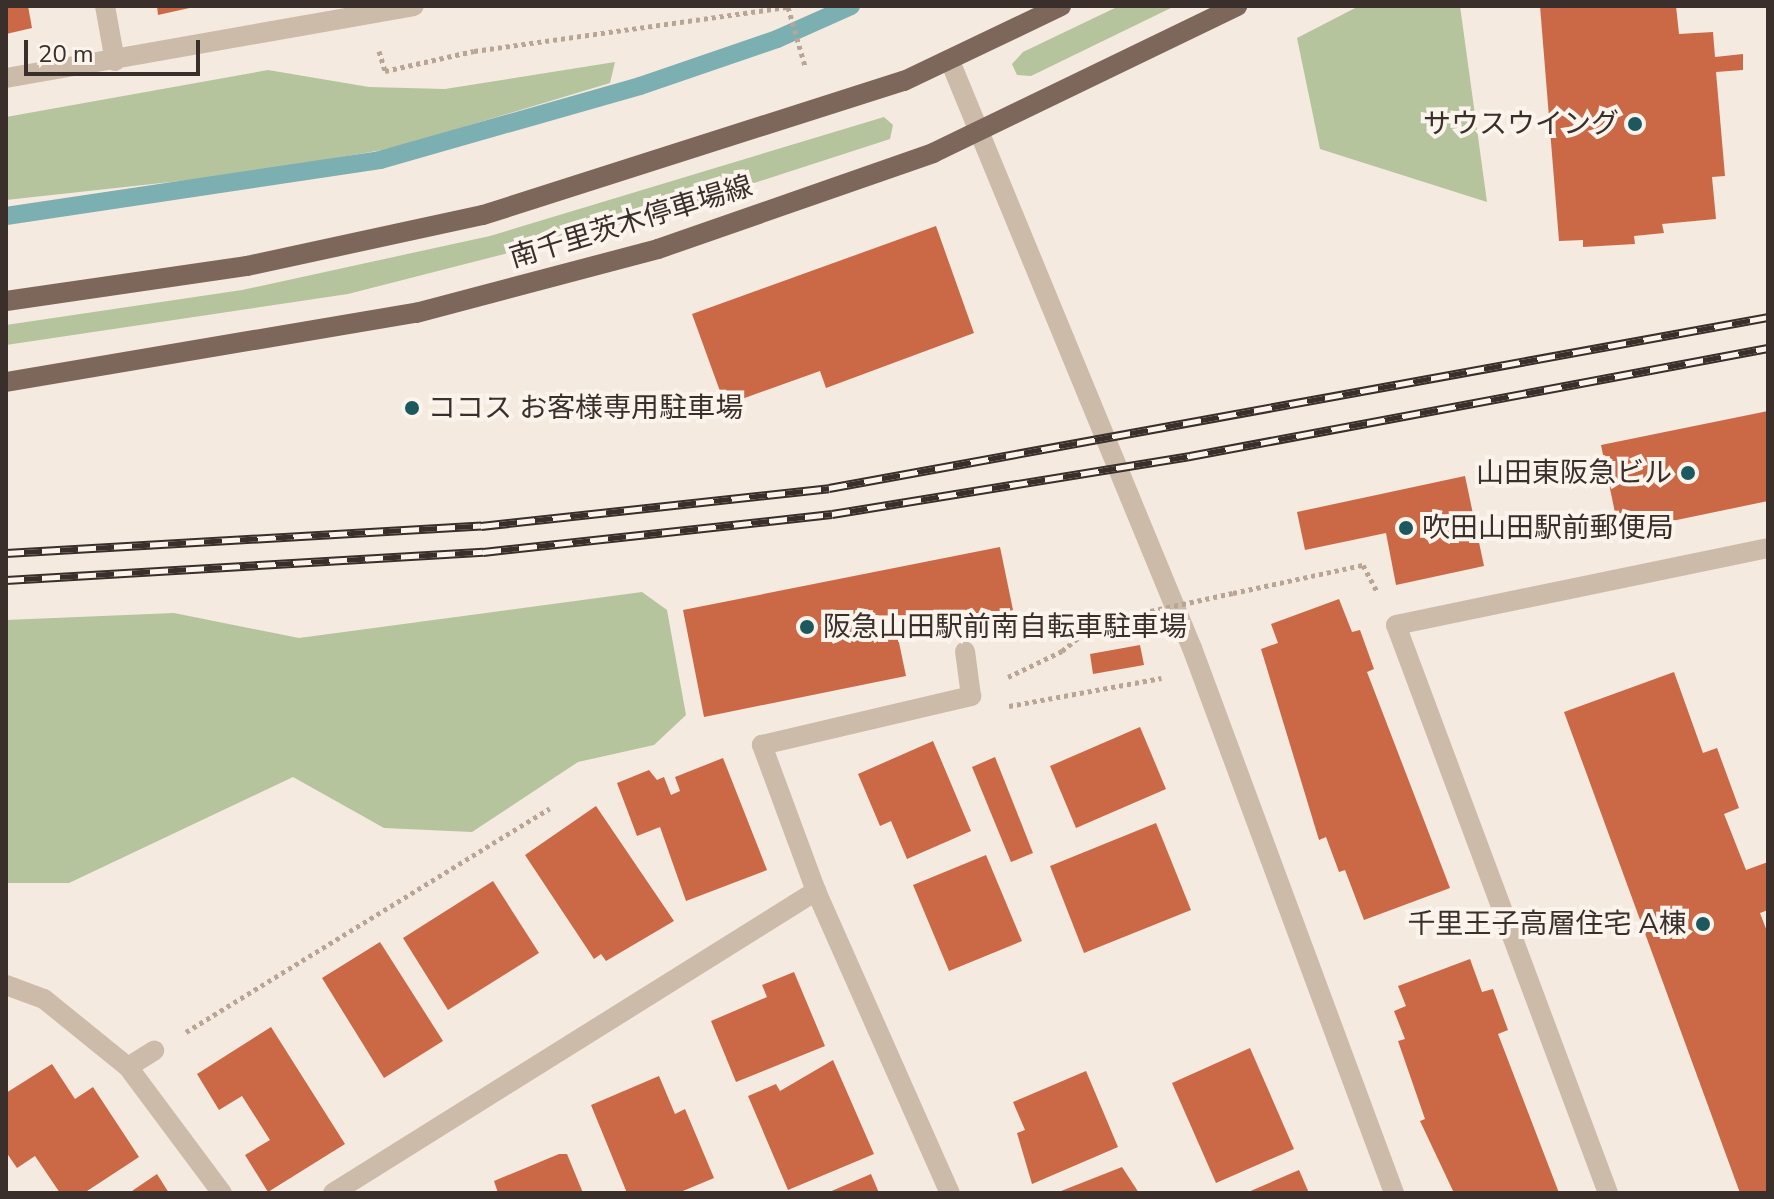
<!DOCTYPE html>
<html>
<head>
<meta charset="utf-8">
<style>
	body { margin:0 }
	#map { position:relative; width:1774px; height:1199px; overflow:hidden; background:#f4eadf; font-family:"Nunito Sans","Noto Sans JP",sans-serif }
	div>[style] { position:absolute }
	.green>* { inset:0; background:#b6c49e }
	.stream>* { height:18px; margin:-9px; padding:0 9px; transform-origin:9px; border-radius:9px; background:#7cafb2 }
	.building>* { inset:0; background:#cb6946 }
	.path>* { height:5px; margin-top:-2.5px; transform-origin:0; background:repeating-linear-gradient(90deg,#b9a594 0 4px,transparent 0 8px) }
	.minor>* { height:20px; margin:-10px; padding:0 10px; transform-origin:10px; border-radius:10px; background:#cdbbaa }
	.major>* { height:20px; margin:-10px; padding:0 10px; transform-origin:10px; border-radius:10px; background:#7d665a }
	.rail>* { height:9px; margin-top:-4.5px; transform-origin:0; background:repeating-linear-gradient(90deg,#fbf4ec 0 18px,#3a2f2a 0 36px); box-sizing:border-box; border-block:2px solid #3a2f2a }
	.path-bridge>* { height:5px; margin-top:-2.5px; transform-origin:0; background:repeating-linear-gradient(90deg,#b9a594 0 4px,transparent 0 8px) }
	.dots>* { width:22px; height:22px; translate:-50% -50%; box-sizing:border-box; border:4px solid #fbf4ec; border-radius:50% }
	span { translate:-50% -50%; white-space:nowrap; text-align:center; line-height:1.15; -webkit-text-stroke:8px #fbf4ec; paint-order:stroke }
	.poi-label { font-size:28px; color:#3a2f2a }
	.right { translate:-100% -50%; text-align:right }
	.left { translate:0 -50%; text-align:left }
	.street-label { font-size:28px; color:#3a2f2a }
	.frame { position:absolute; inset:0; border:8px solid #3a2f2a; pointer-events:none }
	.scale { position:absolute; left:24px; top:40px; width:176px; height:36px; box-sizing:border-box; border:4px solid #3a2f2a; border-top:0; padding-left:10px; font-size:24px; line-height:28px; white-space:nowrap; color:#3a2f2a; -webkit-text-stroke:6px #fbf4ec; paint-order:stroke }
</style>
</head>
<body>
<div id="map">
	<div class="green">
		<div style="clip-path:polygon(1119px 6px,1175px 6px,1031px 76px,1017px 75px,1012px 64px,1023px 52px)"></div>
		<div style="clip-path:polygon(1359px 6px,1460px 6px,1487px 202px,1320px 149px,1297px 38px)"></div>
		<div style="clip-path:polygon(615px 62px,610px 83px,394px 148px,244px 174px,6px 200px,6px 117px,268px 70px,369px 87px,445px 89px)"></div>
		<div style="clip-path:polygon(884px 117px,893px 125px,890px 139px,649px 217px,348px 294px,6px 345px,6px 325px,242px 290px,490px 236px)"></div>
		<div style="clip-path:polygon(642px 592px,667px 610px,686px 715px,654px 745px,578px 762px,472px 832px,384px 828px,293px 777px,69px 883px,6px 883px,6px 620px,174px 613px,299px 638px)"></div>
	</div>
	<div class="stream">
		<div style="left:6px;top:216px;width:378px;rotate:-8.5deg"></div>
		<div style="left:380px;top:160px;width:270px;rotate:-15.9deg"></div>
		<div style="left:640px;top:86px;width:145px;rotate:-18.9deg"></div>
		<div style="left:777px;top:39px;width:81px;rotate:-24deg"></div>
	</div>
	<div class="building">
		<div style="clip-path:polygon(6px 6px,28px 6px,32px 28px,6px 34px)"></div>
		<div style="clip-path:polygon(157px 6px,194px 6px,194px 7px,158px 15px)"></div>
		<div style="clip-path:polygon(1540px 6px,1676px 6px,1679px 34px,1713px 32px,1715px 57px,1743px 54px,1743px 70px,1716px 72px,1725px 176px,1712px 177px,1716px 219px,1662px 224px,1664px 233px,1634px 236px,1635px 244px,1583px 247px,1583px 240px,1559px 241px)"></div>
		<div style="clip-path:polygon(936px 226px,974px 333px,826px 388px,820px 371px,725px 405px,692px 314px)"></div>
		<div style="clip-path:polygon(1768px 411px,1768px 501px,1619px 532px,1601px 445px)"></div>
		<div style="clip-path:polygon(1465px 476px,1484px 566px,1396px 585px,1386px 533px,1305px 550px,1297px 512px)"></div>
		<div style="clip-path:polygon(1000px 547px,1013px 610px,897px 633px,906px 676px,704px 717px,683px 610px)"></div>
		<div style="clip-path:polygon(1339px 599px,1352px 632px,1360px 630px,1374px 669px,1367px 672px,1450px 888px,1364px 920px,1345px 870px,1339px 872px,1326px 837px,1319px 840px,1261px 649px,1278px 643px,1271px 624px)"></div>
		<div style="clip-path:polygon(1140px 645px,1144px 665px,1093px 674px,1090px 654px)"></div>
		<div style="clip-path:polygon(1674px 672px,1703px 753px,1717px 748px,1739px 808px,1724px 814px,1746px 870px,1768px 862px,1768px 910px,1760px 913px,1768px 934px,1768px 1193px,1740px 1193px,1564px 712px)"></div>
		<div style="clip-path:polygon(1140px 727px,1166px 789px,1076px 828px,1050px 766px)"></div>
		<div style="clip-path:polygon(933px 741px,971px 831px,907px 859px,891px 821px,880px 826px,858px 774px)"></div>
		<div style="clip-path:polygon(995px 757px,1033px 853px,1011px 862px,972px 767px)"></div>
		<div style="clip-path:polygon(723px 758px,767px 870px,686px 901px,660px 827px,637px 836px,617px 783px,649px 770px,657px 780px,664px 777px,671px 795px,680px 791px,675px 777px)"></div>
		<div style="clip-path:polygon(596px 806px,674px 921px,606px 961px,601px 954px,594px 959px,525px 855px)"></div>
		<div style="clip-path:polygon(1156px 823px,1191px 910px,1084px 953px,1050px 866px)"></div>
		<div style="clip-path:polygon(986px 855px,1022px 941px,949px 971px,913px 885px)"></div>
		<div style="clip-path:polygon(493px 881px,539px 953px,448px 1010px,403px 938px)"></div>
		<div style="clip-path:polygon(380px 942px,443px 1041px,384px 1078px,322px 978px)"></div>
		<div style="clip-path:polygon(1470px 959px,1482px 992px,1493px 989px,1508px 1030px,1498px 1034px,1559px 1193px,1454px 1193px,1420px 1121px,1425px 1119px,1398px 1041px,1405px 1039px,1394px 1011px,1406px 1006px,1398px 986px)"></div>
		<div style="clip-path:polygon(794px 972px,825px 1046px,736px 1082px,711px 1021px,767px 997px,762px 985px)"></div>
		<div style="clip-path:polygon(271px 1027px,345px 1144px,268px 1192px,245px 1155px,270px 1140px,242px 1096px,219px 1110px,197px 1074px)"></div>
		<div style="clip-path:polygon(1250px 1048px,1294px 1149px,1216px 1183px,1172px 1083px)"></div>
		<div style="clip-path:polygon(833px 1060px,874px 1154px,788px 1190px,748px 1096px,776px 1084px,780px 1091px)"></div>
		<div style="clip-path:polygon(52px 1064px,75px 1099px,93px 1087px,139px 1157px,84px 1193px,60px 1193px,35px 1156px,17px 1168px,6px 1152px,6px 1093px)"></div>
		<div style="clip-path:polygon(1086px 1071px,1118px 1147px,1032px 1184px,1017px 1133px,1025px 1130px,1013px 1102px)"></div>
		<div style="clip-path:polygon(659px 1076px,675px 1114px,685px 1109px,714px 1178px,678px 1193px,627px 1193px,591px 1105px)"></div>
		<div style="clip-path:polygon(559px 1154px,567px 1154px,583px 1193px,498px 1193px,494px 1181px)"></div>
		<div style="clip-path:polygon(1122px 1167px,1139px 1193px,1056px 1193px)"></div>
		<div style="clip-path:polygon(1299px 1170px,1309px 1193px,1246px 1193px)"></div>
		<div style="clip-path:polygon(157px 1174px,169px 1193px,129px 1193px)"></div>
		<div style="clip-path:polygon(871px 1174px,879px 1193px,827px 1193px)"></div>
	</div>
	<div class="path">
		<div style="left:379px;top:51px;width:21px;rotate:73deg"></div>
		<div style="left:385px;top:71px;width:91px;rotate:-12.7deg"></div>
		<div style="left:474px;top:51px;width:317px;rotate:-8deg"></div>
		<div style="left:788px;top:7px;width:61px;rotate:73.9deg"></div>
		<div style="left:1233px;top:593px;width:133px;rotate:-12.2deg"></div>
		<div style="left:1363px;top:565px;width:30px;rotate:62deg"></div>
		<div style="left:1008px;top:677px;width:60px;rotate:-25.7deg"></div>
		<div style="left:1062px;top:651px;width:44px;rotate:-39.5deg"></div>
		<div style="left:1009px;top:706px;width:155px;rotate:-10.4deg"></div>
		<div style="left:186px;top:1032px;width:427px;rotate:-31.6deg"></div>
	</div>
	<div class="minor">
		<div style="left:105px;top:6px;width:56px;rotate:79.7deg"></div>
		<div style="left:950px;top:61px;width:635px;rotate:67.6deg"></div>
		<div style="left:1192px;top:648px;width:581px;rotate:69.66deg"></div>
		<div style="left:6px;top:78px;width:414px;rotate:-10deg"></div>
		<div style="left:816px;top:891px;width:156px;rotate:-110.3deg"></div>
		<div style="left:762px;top:745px;width:215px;rotate:-13.2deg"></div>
		<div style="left:971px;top:696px;width:45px;rotate:-97.6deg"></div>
		<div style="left:6px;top:985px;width:40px;rotate:20.2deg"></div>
		<div style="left:44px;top:999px;width:108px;rotate:39deg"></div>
		<div style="left:128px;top:1067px;width:157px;rotate:53.3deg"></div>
		<div style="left:128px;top:1067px;width:31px;rotate:-32deg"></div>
		<div style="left:333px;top:1193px;width:570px;rotate:-32.02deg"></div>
		<div style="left:816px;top:891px;width:330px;rotate:66.1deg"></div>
		<div style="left:1608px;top:1193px;width:606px;rotate:-110.47deg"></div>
		<div style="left:1396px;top:625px;width:380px;rotate:-11.7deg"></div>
	</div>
	<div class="major">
		<div style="left:6px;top:301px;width:244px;rotate:-8.3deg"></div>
		<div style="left:247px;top:266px;width:241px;rotate:-12.2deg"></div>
		<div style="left:483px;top:215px;width:442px;rotate:-17.7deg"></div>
		<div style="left:904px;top:81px;width:174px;rotate:-25.5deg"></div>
		<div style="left:6px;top:382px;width:416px;rotate:-9.6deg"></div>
		<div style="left:416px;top:313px;width:250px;rotate:-14.8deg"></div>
		<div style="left:658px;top:249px;width:291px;rotate:-19.2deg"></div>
		<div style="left:933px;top:153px;width:338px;rotate:-25.8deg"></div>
	</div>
	<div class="rail">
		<div style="left:6px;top:553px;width:476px;rotate:-3.3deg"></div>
		<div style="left:481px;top:526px;width:350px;rotate:-6.2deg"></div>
		<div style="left:829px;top:488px;width:954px;rotate:-10.32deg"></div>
		<div style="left:6px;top:580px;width:478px;rotate:-3.4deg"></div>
		<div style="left:483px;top:552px;width:351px;rotate:-6.2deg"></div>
		<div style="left:832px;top:514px;width:363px;rotate:-9.2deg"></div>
		<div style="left:1190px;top:456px;width:588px;rotate:-10.58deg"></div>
	</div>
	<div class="path-bridge">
		<div style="left:1096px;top:623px;width:140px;rotate:-12.4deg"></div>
	</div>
	<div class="dots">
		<div style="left:1635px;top:124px;background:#1d585e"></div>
		<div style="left:412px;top:408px;background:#1d585e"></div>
		<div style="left:1688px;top:473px;background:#1d585e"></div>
		<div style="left:1406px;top:528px;background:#1d585e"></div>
		<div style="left:807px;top:627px;background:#1d585e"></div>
		<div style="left:1703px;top:924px;background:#1d585e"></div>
	</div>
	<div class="poi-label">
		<span class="right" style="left:1619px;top:124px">サウスウイング</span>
		<span class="left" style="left:428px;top:408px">ココス お客様専用駐車場</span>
		<span class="right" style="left:1672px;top:473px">山田東阪急ビル</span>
		<span class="left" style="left:1422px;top:528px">吹田山田駅前郵便局</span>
		<span class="left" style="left:823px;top:627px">阪急山田駅前南自転車駐車場</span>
		<span class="right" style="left:1687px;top:924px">千里王子高層住宅 A棟</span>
	</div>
	<div class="street-label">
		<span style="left:631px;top:222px;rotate:-17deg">南千里茨木停車場線</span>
	</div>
	<div class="frame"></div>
	<div class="scale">20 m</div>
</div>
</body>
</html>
